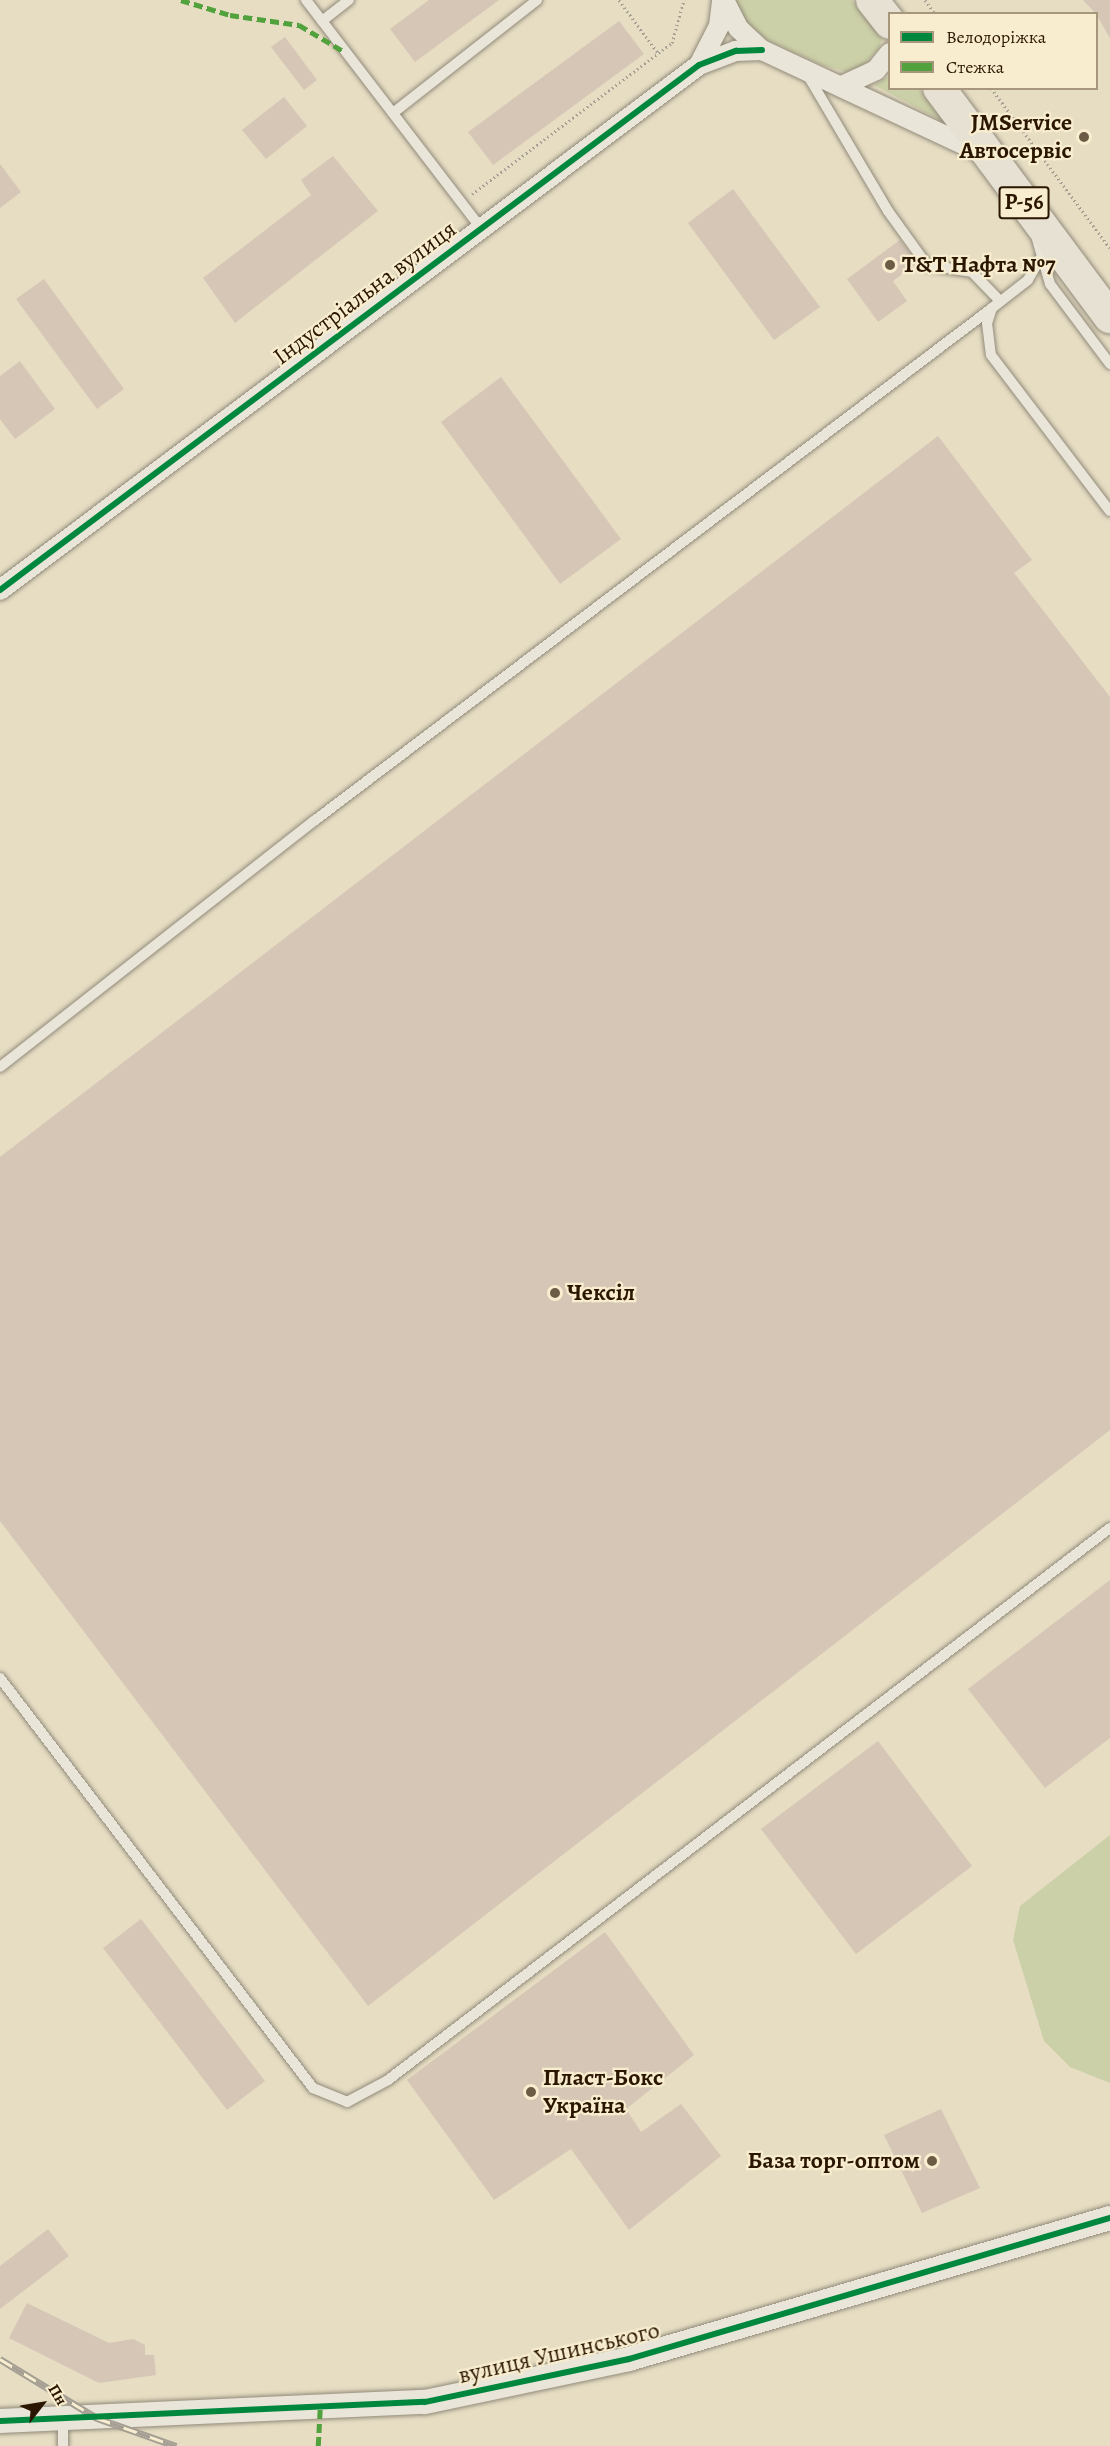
<!DOCTYPE html>
<html>
<head>
<meta charset="utf-8">
<style>
	body { margin:0 }
	#map { position:relative; width:1110px; height:2446px; overflow:hidden; background:#e6ddc3; font-family:Alegreya,serif }
	div>[style] { position:absolute }
	.green>* { inset:0; background:#ccd0a8 }
	.building>* { inset:0; background:#d6c6b6 }
	.path>* { height:3px; margin-top:-1.5px; transform-origin:0; background:repeating-linear-gradient(90deg,#a49e93 0 1.5px,transparent 0 4.5px) }
	.roads { filter:drop-shadow(0 0 2px #928a7a) drop-shadow(0 0 2px #928a7a) }
	.service>* { height:10px; margin:-5px; padding:0 5px; transform-origin:5px; border-radius:5px; background:#e9e5d8 }
	.minor>* { height:20px; margin:-10px; padding:0 10px; transform-origin:10px; border-radius:10px; background:#e9e5d8 }
	.tertiary>* { height:24px; margin:-12px; padding:0 12px; transform-origin:12px; border-radius:12px; background:#e9e5d8 }
	.primary>* { height:32px; margin:-16px; padding:0 16px; transform-origin:16px; border-radius:16px; background:#e6e1d2 }
	.rail>* { height:7px; margin-top:-3.5px; transform-origin:0; background:repeating-linear-gradient(90deg,#f8edce 0 14px,#a49e93 0 28px); box-sizing:border-box; border-block:2px solid #a49e93 }
	.quiet>* { height:4.5px; margin-top:-2.25px; transform-origin:0; background:repeating-linear-gradient(90deg,#51a13c 0 9px,transparent 0 13.5px) }
	.cycleway>* { height:6px; margin:-3px; padding:0 3px; transform-origin:3px; border-radius:3px; background:#00873e }
	.dots>* { width:16px; height:16px; translate:-50% -50%; box-sizing:border-box; border:3px solid #f8edce; border-radius:50% }
	span { translate:-50% -50%; white-space:nowrap; text-align:center; line-height:1.15; -webkit-text-stroke:4.5px #f8edce; paint-order:stroke }
	.shield-label span { padding:2px 4px; background:#f8edce; border:2px solid; border-radius:4px; -webkit-text-stroke-width:0 }
	.shield-label { font-size:22px; color:#2b1601; font-weight:700 }
	.poi-label { font-size:24px; color:#2b1601; font-weight:700 }
	.right { translate:-100% -50%; text-align:right }
	.left { translate:0 -50%; text-align:left }
	.street-label { font-size:24px; color:#2b1601 }
	.legend { position:absolute; left:888px; top:12px; width:210px; height:78px; box-sizing:border-box; background:#f8edce; border:2px solid #a6977c; margin:0; padding:8px 10px; list-style:none; font-size:18px; color:#2b1601 }
	.legend li { display:flex; align-items:center; gap:12px; height:30px }
	.legend b { width:30px; border:2px solid #a6977c }
	.north { position:absolute; left:12px; top:2374px; width:60px; height:60px; -webkit-text-stroke:4px #f8edce; paint-order:stroke; rotate:59deg; font-size:16px; font-weight:700; line-height:24px; text-align:center; color:#2b1601 }
	.north::after { content:''; display:block; margin:auto; width:21px; height:27px; background:#2b1601; clip-path:polygon(50% 0,100% 100%,50% 72%,0 100%) }
</style>
</head>
<body>
<div id="map">
	<div class="green">
		<div style="clip-path:polygon(734px 0,852px 0,882px 39px,879px 48px,861px 68px,846px 72px,822px 65px,761px 37px,745px 23px)"></div>
		<div style="clip-path:polygon(889px 76px,890px 88px,919px 89px,944px 122px,874px 85px)"></div>
		<div style="clip-path:polygon(1110px 1835px,1110px 2083px,1070px 2067px,1044px 2041px,1013px 1940px,1020px 1906px)"></div>
	</div>
	<div class="building">
		<div style="clip-path:polygon(429px 0,499px 0,415px 62px,390px 29px)"></div>
		<div style="clip-path:polygon(1083px 0,1110px 0,1110px 38px,1096px 14px)"></div>
		<div style="clip-path:polygon(619px 21px,644px 54px,493px 165px,468px 132px)"></div>
		<div style="clip-path:polygon(285px 37px,317px 80px,304px 90px,271px 47px)"></div>
		<div style="clip-path:polygon(284px 97px,307px 126px,266px 159px,242px 130px)"></div>
		<div style="clip-path:polygon(333px 156px,378px 211px,235px 323px,203px 278px,311px 195px,301px 180px)"></div>
		<div style="clip-path:polygon(0 164px,21px 192px,0 208px)"></div>
		<div style="clip-path:polygon(733px 189px,820px 307px,774px 340px,688px 223px)"></div>
		<div style="clip-path:polygon(900px 240px,917px 263px,893px 281px,907px 301px,878px 322px,847px 279px)"></div>
		<div style="clip-path:polygon(44px 279px,124px 389px,97px 409px,16px 299px)"></div>
		<div style="clip-path:polygon(20px 361px,55px 409px,15px 439px,0 419px,0 376px)"></div>
		<div style="clip-path:polygon(501px 377px,621px 539px,560px 584px,441px 422px)"></div>
		<div style="clip-path:polygon(938px 436px,1032px 560px,1014px 573px,1110px 697px,1110px 1430px,368px 2006px,0 1521px,0 1157px)"></div>
		<div style="clip-path:polygon(1110px 1580px,1110px 1738px,1045px 1788px,968px 1689px)"></div>
		<div style="clip-path:polygon(878px 1741px,972px 1866px,856px 1954px,761px 1829px)"></div>
		<div style="clip-path:polygon(141px 1919px,265px 2081px,227px 2110px,103px 1948px)"></div>
		<div style="clip-path:polygon(605px 1932px,694px 2055px,626px 2109px,641px 2132px,681px 2104px,721px 2156px,629px 2230px,571px 2149px,494px 2200px,407px 2080px)"></div>
		<div style="clip-path:polygon(941px 2109px,980px 2188px,922px 2213px,884px 2135px)"></div>
		<div style="clip-path:polygon(48px 2229px,69px 2256px,0 2309px,0 2266px)"></div>
		<div style="clip-path:polygon(27px 2303px,109px 2343px,133px 2339px,145px 2345px,145px 2355px,154px 2355px,156px 2375px,99px 2383px,9px 2338px)"></div>
	</div>
	<div class="path">
		<div style="left:619px;top:0;width:66px;rotate:53.7deg"></div>
		<div style="left:925px;top:0;width:17px;rotate:54deg"></div>
		<div style="left:991px;top:88px;width:199px;rotate:53.4deg"></div>
		<div style="left:472px;top:194px;width:251px;rotate:-37.1deg"></div>
		<div style="left:672px;top:43px;width:45px;rotate:-74.4deg"></div>
	</div>
	<div class="roads">
		<div class="service">
			<div style="left:306px;top:0;width:287px;rotate:52.5deg"></div>
			<div style="left:322px;top:21px;width:34px;rotate:-38deg"></div>
			<div style="left:807px;top:74px;width:159px;rotate:59.4deg"></div>
			<div style="left:888px;top:211px;width:67px;rotate:54.2deg"></div>
			<div style="left:927px;top:265px;width:46px;rotate:8.8deg"></div>
			<div style="left:972px;top:272px;width:40px;rotate:46deg"></div>
			<div style="left:393px;top:113px;width:183px;rotate:-38.1deg"></div>
			<div style="left:1035px;top:232px;width:54px;rotate:73.9deg"></div>
			<div style="left:1050px;top:284px;width:100px;rotate:53.1deg"></div>
			<div style="left:1040px;top:259px;width:24px;rotate:120deg"></div>
			<div style="left:1028px;top:280px;width:46px;rotate:142.1deg"></div>
			<div style="left:992px;top:308px;width:16px;rotate:108deg"></div>
			<div style="left:987px;top:323px;width:32px;rotate:83deg"></div>
			<div style="left:991px;top:355px;width:196px;rotate:52.7deg"></div>
			<div style="left:0;top:1067px;width:399px;rotate:-38.1deg"></div>
			<div style="left:314px;top:821px;width:850px;rotate:-37.11deg"></div>
			<div style="left:0;top:1678px;width:516px;rotate:52.64deg"></div>
			<div style="left:313px;top:2088px;width:37px;rotate:22deg"></div>
			<div style="left:347px;top:2102px;width:47px;rotate:-28.2deg"></div>
			<div style="left:388px;top:2080px;width:909px;rotate:-37.4deg"></div>
			<div style="left:63px;top:2419px;width:27px;rotate:90deg"></div>
		</div>
		<div class="minor">
			<div style="left:724px;top:0;width:31px;rotate:63deg"></div>
			<div style="left:738px;top:28px;width:33px;rotate:43deg"></div>
			<div style="left:762px;top:50px;width:245px;rotate:25.1deg"></div>
			<div style="left:699px;top:65px;width:44px;rotate:-62.9deg"></div>
			<div style="left:719px;top:26px;width:26px;rotate:-83deg"></div>
			<div style="left:844px;top:85px;width:35px;rotate:-25deg"></div>
			<div style="left:876px;top:70px;width:22px;rotate:-51deg"></div>
			<div style="left:0;top:590px;width:874px;rotate:-36.91deg"></div>
			<div style="left:699px;top:65px;width:40px;rotate:-21deg"></div>
			<div style="left:736px;top:51px;width:26px;rotate:-2deg"></div>
		</div>
		<div class="tertiary">
			<div style="left:0;top:2421px;width:425px;rotate:-2.6deg"></div>
			<div style="left:425px;top:2402px;width:208px;rotate:-11.9deg"></div>
			<div style="left:629px;top:2359px;width:501px;rotate:-16.34deg"></div>
		</div>
		<div class="primary">
			<div style="left:872px;top:0;width:29px;rotate:52deg"></div>
			<div style="left:939px;top:88px;width:286px;rotate:53.3deg"></div>
		</div>
	</div>
	<div class="rail">
		<div style="left:0;top:2359px;width:114px;rotate:31.3deg"></div>
		<div style="left:97px;top:2418px;width:84px;rotate:19.5deg"></div>
	</div>
	<div class="quiet">
		<div style="left:181px;top:0;width:51px;rotate:17deg"></div>
		<div style="left:230px;top:15px;width:70px;rotate:8.2deg"></div>
		<div style="left:299px;top:25px;width:53px;rotate:30.4deg"></div>
		<div style="left:318px;top:2446px;width:37px;rotate:-87deg"></div>
	</div>
	<div class="cycleway">
		<div style="left:0;top:590px;width:874px;rotate:-36.91deg"></div>
		<div style="left:699px;top:65px;width:40px;rotate:-21deg"></div>
		<div style="left:736px;top:51px;width:26px;rotate:-2deg"></div>
		<div style="left:0;top:2421px;width:425px;rotate:-2.6deg"></div>
		<div style="left:425px;top:2402px;width:208px;rotate:-11.9deg"></div>
		<div style="left:629px;top:2359px;width:501px;rotate:-16.34deg"></div>
	</div>
	<div class="dots">
		<div style="left:1084px;top:137px;background:#6c5c45"></div>
		<div style="left:890px;top:265px;background:#6c5c45"></div>
		<div style="left:555px;top:1293px;background:#6c5c45"></div>
		<div style="left:531px;top:2092px;background:#6c5c45"></div>
		<div style="left:932px;top:2161px;background:#6c5c45"></div>
	</div>
	<div class="shield-label">
		<span style="left:1024px;top:203px">Р-56</span>
	</div>
	<div class="poi-label">
		<span class="right" style="left:1072px;top:137px">JMService<br>Автосервіс</span>
		<span class="left" style="left:902px;top:265px">Т&amp;Т Нафта №7</span>
		<span class="left" style="left:567px;top:1293px">Чексіл</span>
		<span class="left" style="left:543px;top:2092px">Пласт-Бокс<br>Україна</span>
		<span class="right" style="left:920px;top:2161px">База торг-оптом</span>
	</div>
	<div class="street-label">
		<span style="left:365px;top:293px;rotate:-37deg">Індустріальна вулиця</span>
		<span style="left:559px;top:2353px;rotate:-13deg">вулиця Ушинського</span>
	</div>
	<ul class="legend">
	<li><b style="height:8px;background:#00873e"></b>Велодоріжка</li>
	<li><b style="height:8px;background:#51a13c"></b>Стежка</li>
	</ul>
	<div class="north">Пн</div>
</div>
</body>
</html>
